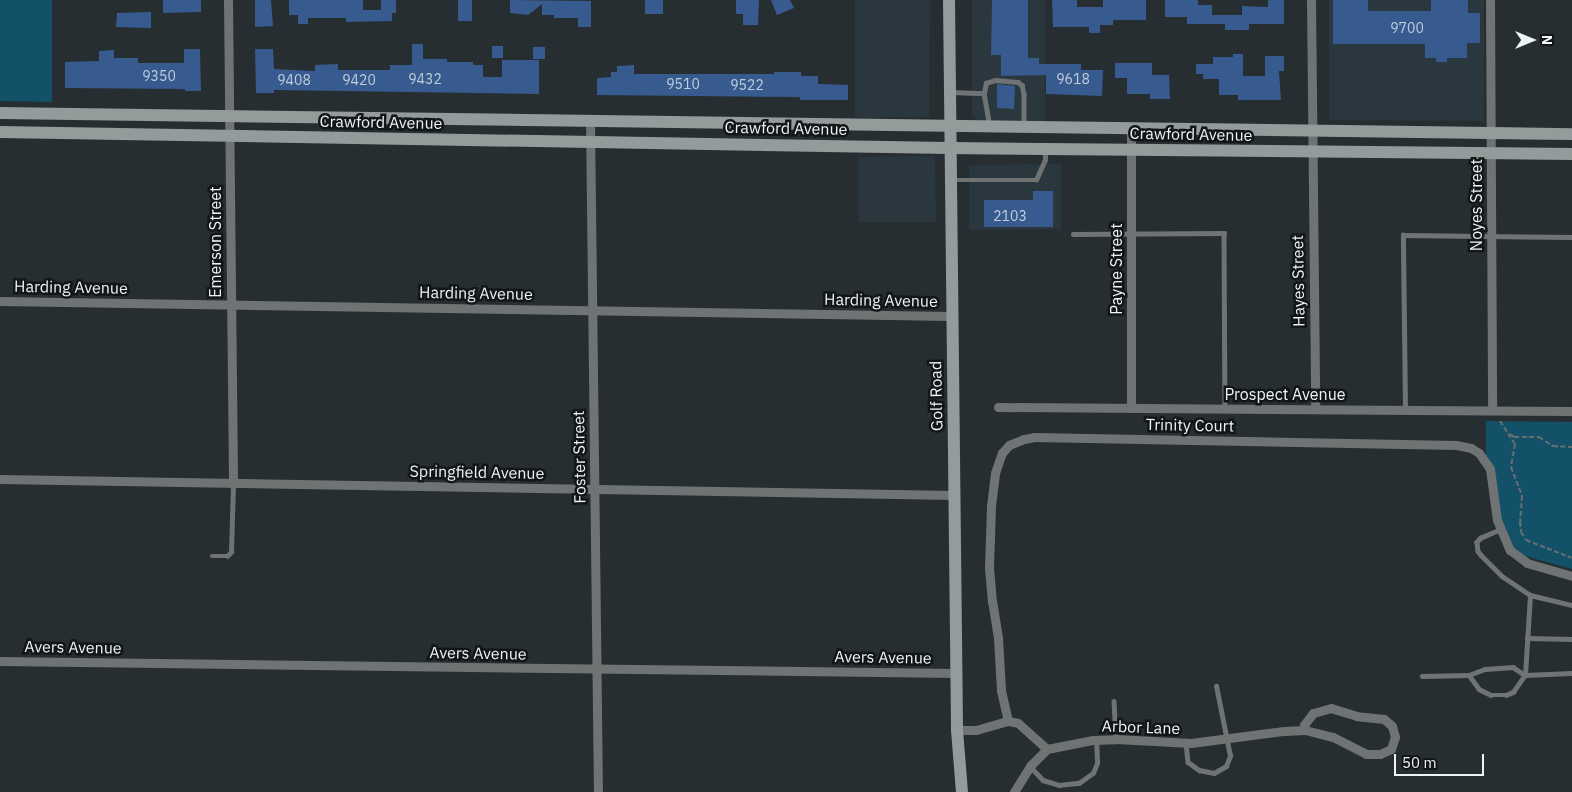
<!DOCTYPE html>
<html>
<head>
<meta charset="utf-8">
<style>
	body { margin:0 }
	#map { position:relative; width:1572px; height:792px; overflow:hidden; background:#272e31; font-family:"IBM Plex Sans",sans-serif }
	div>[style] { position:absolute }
	.built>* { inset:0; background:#2a373e }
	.green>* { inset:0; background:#135168 }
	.building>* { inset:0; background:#375b8e }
	.path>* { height:2px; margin-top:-1px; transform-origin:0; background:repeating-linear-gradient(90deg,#686f71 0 5px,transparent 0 7.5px) }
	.lane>* { height:4.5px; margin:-2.25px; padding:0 2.25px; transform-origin:2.25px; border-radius:2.25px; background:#6f7373 }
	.street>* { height:9px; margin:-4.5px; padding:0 4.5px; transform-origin:4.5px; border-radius:4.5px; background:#6f7373 }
	.secondary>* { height:12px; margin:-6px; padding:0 6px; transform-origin:6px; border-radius:6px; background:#949b9b }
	span { translate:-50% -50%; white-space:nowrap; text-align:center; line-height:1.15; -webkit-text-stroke:5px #131617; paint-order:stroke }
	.number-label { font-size:14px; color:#c0cddb }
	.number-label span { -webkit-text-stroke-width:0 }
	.street-label { font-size:16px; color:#eef3f5 }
	.north { position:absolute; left:1507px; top:15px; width:50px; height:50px; -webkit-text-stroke:4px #131617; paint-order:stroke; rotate:90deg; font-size:14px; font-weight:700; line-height:20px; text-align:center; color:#eef3f5 }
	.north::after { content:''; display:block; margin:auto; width:18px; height:22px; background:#eef3f5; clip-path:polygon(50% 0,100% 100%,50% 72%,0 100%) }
	.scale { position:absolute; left:1394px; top:754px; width:90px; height:22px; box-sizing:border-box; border:2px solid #eef3f5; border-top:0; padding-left:6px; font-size:15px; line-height:18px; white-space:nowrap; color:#eef3f5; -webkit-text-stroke:4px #131617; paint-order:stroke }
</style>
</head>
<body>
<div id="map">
	<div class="built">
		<div style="clip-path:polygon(855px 0,930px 0,929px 117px,855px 118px)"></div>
		<div style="clip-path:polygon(972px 0,1045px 0,1045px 123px,980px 122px,972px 115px)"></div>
		<div style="clip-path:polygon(1329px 0,1484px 0,1484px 121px,1329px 120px)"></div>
		<div style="clip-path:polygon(935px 156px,936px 222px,859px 222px,858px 157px)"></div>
		<div style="clip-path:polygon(1061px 164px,1061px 229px,969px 230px,969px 165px)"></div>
	</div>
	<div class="green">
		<div style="clip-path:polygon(0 0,52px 0,52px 102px,0 101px)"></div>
		<div style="clip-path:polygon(1486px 421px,1572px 422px,1572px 569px,1521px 555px,1513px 547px,1500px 516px,1496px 478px,1486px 456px)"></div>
	</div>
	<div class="building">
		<div style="clip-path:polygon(163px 0,201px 0,201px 12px,163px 13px)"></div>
		<div style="clip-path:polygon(255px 0,271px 0,273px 26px,255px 27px)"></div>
		<div style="clip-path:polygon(289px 0,363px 0,363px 10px,381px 10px,381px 0,396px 0,396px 13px,392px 13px,392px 21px,346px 22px,346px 18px,308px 18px,308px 24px,298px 24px,298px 15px,289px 15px)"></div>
		<div style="clip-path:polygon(458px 0,472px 0,472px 21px,458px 21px)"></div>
		<div style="clip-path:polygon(510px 0,591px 1px,591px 27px,578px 27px,578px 18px,554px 18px,554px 15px,542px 15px,542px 4px,528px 15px,510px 13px)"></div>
		<div style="clip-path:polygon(645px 0,663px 0,663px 14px,645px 14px)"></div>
		<div style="clip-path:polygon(736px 0,759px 0,758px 25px,743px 25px,743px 14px,736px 14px)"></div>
		<div style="clip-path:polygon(771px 0,790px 0,794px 8px,777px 15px)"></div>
		<div style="clip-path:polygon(992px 0,1028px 0,1028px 58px,1039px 58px,1039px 64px,1081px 64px,1081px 70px,1103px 70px,1102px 96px,1046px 94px,1046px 75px,1001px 76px,1001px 55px,991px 55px)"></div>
		<div style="clip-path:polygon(1052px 0,1077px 0,1077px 7px,1103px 7px,1103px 0,1146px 0,1146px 20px,1113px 20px,1113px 25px,1100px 25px,1100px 33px,1089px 33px,1089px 27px,1053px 27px)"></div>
		<div style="clip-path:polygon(1165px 0,1198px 0,1198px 5px,1212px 5px,1212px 15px,1242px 15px,1242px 6px,1268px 7px,1268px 0,1284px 0,1284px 24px,1249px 24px,1249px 30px,1225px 30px,1225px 24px,1187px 24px,1187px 17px,1165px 17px)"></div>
		<div style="clip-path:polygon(1333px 0,1368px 0,1368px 11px,1431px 11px,1431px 0,1468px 0,1468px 13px,1480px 13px,1480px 43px,1467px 43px,1467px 58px,1447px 58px,1447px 62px,1436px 62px,1436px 58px,1425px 58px,1425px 44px,1333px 44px)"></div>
		<div style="clip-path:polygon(151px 12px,151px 28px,116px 27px,117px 13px)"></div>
		<div style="clip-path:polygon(412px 44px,423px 44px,423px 59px,447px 59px,447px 62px,473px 62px,473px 65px,483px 65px,483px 77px,502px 77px,502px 60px,539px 60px,539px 94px,274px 90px,274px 93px,256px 93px,255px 49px,273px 49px,274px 69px,315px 71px,315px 65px,338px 64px,338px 70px,390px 70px,390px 65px,412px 65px)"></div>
		<div style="clip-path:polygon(492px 46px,503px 46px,503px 58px,492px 58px)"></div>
		<div style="clip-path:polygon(533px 47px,545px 47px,545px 59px,533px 59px)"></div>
		<div style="clip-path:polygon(184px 49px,200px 49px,201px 91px,185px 91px,185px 89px,65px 88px,65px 62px,99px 61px,99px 51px,114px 50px,114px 58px,138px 58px,138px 63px,184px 63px)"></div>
		<div style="clip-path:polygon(1233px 54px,1243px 54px,1243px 76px,1265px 76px,1265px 56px,1284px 56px,1284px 71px,1279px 71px,1281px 100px,1238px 100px,1238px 95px,1219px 95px,1219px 79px,1203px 79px,1203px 74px,1196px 74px,1196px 64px,1213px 64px,1213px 57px,1233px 57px)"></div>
		<div style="clip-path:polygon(1115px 63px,1152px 63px,1152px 75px,1169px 75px,1170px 99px,1150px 99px,1150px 94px,1127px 94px,1127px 78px,1115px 78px)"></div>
		<div style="clip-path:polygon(634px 65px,634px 74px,774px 74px,774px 72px,801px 72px,801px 76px,818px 76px,818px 84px,848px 85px,848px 100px,800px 100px,800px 97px,597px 95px,597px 78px,611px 77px,611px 72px,617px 72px,617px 66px)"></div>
		<div style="clip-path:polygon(997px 84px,1015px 86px,1014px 109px,997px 108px)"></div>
		<div style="clip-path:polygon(1033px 191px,1053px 191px,1053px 227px,984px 227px,984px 200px,1033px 200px)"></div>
	</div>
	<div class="path">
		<div style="left:1500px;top:421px;width:27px;rotate:57deg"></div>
		<div style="left:1515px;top:444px;width:23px;rotate:100deg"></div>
		<div style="left:1511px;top:467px;width:31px;rotate:69deg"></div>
		<div style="left:1522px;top:496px;width:26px;rotate:94deg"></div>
		<div style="left:1520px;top:522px;width:10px;rotate:84deg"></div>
		<div style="left:1521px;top:532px;width:9px;rotate:58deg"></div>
		<div style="left:1526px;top:540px;width:49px;rotate:21.4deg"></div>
		<div style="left:1510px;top:434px;width:5px;rotate:37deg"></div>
		<div style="left:1514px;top:437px;width:25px"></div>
		<div style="left:1539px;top:437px;width:17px;rotate:33deg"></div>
		<div style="left:1553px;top:446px;width:19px;rotate:3deg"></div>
	</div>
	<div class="lane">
		<div style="left:951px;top:92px;width:33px;rotate:2deg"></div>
		<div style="left:984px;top:93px;width:10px;rotate:-79deg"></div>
		<div style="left:986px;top:83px;width:9px;rotate:-18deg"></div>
		<div style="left:995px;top:80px;width:23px;rotate:5deg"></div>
		<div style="left:1018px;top:82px;width:5px;rotate:37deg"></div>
		<div style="left:1022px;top:85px;width:9px;rotate:77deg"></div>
		<div style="left:1024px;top:94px;width:31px;rotate:90deg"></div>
		<div style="left:984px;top:93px;width:34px;rotate:80deg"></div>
		<div style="left:951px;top:180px;width:85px"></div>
		<div style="left:1036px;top:180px;width:22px;rotate:-66deg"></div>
		<div style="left:1045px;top:160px;width:10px;rotate:-90deg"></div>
		<div style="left:1073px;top:234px;width:151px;rotate:-0.4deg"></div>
		<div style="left:1224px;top:233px;width:176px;rotate:89.7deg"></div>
		<div style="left:1405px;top:409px;width:174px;rotate:-90.7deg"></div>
		<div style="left:1403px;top:235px;width:169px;rotate:0.7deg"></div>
		<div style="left:1500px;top:530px;width:21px;rotate:157deg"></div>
		<div style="left:1481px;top:538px;width:6px;rotate:135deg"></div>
		<div style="left:1477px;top:542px;width:9px;rotate:84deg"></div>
		<div style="left:1478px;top:551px;width:5px;rotate:53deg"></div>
		<div style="left:1481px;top:555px;width:30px;rotate:45deg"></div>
		<div style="left:1502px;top:576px;width:34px;rotate:34deg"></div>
		<div style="left:1530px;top:595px;width:43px;rotate:13.4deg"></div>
		<div style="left:212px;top:556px;width:15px"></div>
		<div style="left:227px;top:556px;width:6px;rotate:-45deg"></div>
		<div style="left:231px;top:552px;width:68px;rotate:-88.3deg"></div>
		<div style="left:1527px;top:638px;width:45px;rotate:1.3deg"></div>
		<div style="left:1469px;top:675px;width:17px;rotate:54deg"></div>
		<div style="left:1479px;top:689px;width:13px;rotate:27deg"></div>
		<div style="left:1491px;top:695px;width:15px"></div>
		<div style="left:1506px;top:695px;width:8px;rotate:-23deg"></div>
		<div style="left:1513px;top:692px;width:21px;rotate:-55deg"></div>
		<div style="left:1525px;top:675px;width:80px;rotate:-86.4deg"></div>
		<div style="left:1422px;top:676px;width:47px;rotate:-1.2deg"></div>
		<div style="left:1469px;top:675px;width:17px;rotate:-21deg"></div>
		<div style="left:1485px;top:669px;width:28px;rotate:-4deg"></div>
		<div style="left:1513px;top:667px;width:14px;rotate:34deg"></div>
		<div style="left:1525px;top:675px;width:47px;rotate:-2.4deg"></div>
		<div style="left:1114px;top:701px;width:38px;rotate:87deg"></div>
		<div style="left:1186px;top:743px;width:19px;rotate:84deg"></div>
		<div style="left:1188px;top:762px;width:14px;rotate:36deg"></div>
		<div style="left:1199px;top:770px;width:15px;rotate:11deg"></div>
		<div style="left:1214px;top:773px;width:14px;rotate:-30deg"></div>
		<div style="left:1226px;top:766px;width:11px;rotate:-68deg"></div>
		<div style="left:1230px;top:756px;width:71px;rotate:-101.3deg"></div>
		<div style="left:1030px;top:766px;width:19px;rotate:47deg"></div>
		<div style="left:1043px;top:780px;width:17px;rotate:17deg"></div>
		<div style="left:1059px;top:785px;width:20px;rotate:-6deg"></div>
		<div style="left:1079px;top:783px;width:17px;rotate:-36deg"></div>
		<div style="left:1093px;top:773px;width:11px;rotate:-68deg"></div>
		<div style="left:1097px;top:763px;width:23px;rotate:-92deg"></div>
	</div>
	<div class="street">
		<div style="left:228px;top:0;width:484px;rotate:89.4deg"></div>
		<div style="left:1311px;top:0;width:409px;rotate:89.4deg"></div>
		<div style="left:1490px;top:0;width:410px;rotate:89.7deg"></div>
		<div style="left:590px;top:121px;width:671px;rotate:89.32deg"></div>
		<div style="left:0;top:301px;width:951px;rotate:0.9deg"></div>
		<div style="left:998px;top:407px;width:574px;rotate:0.4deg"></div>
		<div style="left:1131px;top:408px;width:278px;rotate:-90deg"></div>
		<div style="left:0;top:479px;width:954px;rotate:0.96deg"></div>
		<div style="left:0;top:661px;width:956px;rotate:0.72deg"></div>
		<div style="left:1008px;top:721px;width:32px;rotate:-103deg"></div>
		<div style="left:1001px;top:690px;width:52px;rotate:-93.3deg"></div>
		<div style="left:998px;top:638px;width:36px;rotate:-99deg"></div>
		<div style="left:992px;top:602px;width:35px;rotate:-95deg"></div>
		<div style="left:989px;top:567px;width:61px;rotate:-88.1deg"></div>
		<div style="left:991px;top:506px;width:33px;rotate:-83deg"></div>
		<div style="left:995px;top:473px;width:21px;rotate:-71deg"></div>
		<div style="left:1002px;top:453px;width:11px;rotate:-49deg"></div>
		<div style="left:1009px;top:445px;width:16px;rotate:-22deg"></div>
		<div style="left:1024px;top:439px;width:10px;rotate:-11deg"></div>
		<div style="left:1034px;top:437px;width:422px;rotate:1.1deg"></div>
		<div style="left:1456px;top:445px;width:15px;rotate:11deg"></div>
		<div style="left:1471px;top:448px;width:9px;rotate:32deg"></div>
		<div style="left:1479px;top:453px;width:19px;rotate:55deg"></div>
		<div style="left:1490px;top:469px;width:51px;rotate:82.2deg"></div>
		<div style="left:1497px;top:520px;width:33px;rotate:67deg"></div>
		<div style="left:1510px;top:550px;width:21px;rotate:37deg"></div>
		<div style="left:1527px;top:563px;width:47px;rotate:16.1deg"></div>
		<div style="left:957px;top:730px;width:19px"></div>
		<div style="left:976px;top:730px;width:33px;rotate:-16deg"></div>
		<div style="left:1008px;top:721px;width:10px;rotate:11deg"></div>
		<div style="left:1018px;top:723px;width:39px;rotate:42deg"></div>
		<div style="left:1047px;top:749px;width:47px;rotate:-11.1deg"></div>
		<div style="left:1093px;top:740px;width:23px;rotate:-2deg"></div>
		<div style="left:1116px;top:739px;width:75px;rotate:3.1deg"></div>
		<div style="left:1191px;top:743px;width:94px;rotate:-7.4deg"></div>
		<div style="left:1284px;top:731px;width:21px;rotate:-3deg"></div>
		<div style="left:1305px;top:730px;width:29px;rotate:14deg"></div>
		<div style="left:1333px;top:737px;width:37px;rotate:27deg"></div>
		<div style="left:1366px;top:754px;width:14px"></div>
		<div style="left:1380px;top:754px;width:12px;rotate:-24deg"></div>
		<div style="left:1391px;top:749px;width:13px;rotate:-72deg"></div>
		<div style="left:1395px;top:737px;width:11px;rotate:-105deg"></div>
		<div style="left:1392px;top:726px;width:11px;rotate:-139deg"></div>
		<div style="left:1384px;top:719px;width:27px;rotate:-174deg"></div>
		<div style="left:1357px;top:716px;width:27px;rotate:-163deg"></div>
		<div style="left:1331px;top:708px;width:19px;rotate:164deg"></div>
		<div style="left:1313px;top:713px;width:15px;rotate:127deg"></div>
		<div style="left:1304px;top:725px;width:5px;rotate:79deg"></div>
		<div style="left:1014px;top:792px;width:31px;rotate:-58deg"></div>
		<div style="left:1030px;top:766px;width:24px;rotate:-45deg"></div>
	</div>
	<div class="secondary">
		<div style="left:949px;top:0;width:730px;rotate:89.37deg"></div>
		<div style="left:957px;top:730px;width:62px;rotate:85.4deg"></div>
		<div style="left:0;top:113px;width:1572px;rotate:0.77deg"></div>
		<div style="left:0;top:132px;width:949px;rotate:0.97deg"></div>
		<div style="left:949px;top:148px;width:623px;rotate:0.55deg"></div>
	</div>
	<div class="number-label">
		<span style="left:1407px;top:28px">9700</span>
		<span style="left:159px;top:76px">9350</span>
		<span style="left:425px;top:79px">9432</span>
		<span style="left:1073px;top:79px">9618</span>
		<span style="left:294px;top:80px">9408</span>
		<span style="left:359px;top:80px">9420</span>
		<span style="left:683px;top:84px">9510</span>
		<span style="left:747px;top:85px">9522</span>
		<span style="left:1010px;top:216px">2103</span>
	</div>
	<div class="street-label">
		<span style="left:381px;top:122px;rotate:1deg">Crawford Avenue</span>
		<span style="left:786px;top:128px;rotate:1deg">Crawford Avenue</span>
		<span style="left:1191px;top:134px;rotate:1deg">Crawford Avenue</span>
		<span style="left:1476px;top:205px;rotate:-90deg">Noyes Street</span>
		<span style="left:215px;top:242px;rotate:-90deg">Emerson Street</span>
		<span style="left:1116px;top:269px;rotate:-90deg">Payne Street</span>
		<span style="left:1298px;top:281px;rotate:-91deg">Hayes Street</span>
		<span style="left:71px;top:287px;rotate:1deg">Harding Avenue</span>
		<span style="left:476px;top:293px;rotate:1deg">Harding Avenue</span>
		<span style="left:881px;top:300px;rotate:1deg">Harding Avenue</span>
		<span style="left:1285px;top:394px">Prospect Avenue</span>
		<span style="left:936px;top:396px;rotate:-91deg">Golf Road</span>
		<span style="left:1190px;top:425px;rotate:1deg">Trinity Court</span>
		<span style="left:579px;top:457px;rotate:-91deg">Foster Street</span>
		<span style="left:477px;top:472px;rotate:1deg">Springfield Avenue</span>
		<span style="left:73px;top:647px;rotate:1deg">Avers Avenue</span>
		<span style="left:478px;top:653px;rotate:1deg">Avers Avenue</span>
		<span style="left:883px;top:657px;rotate:1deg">Avers Avenue</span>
		<span style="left:1141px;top:727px;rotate:2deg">Arbor Lane</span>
	</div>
	<div class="north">N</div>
	<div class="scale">50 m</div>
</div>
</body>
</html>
